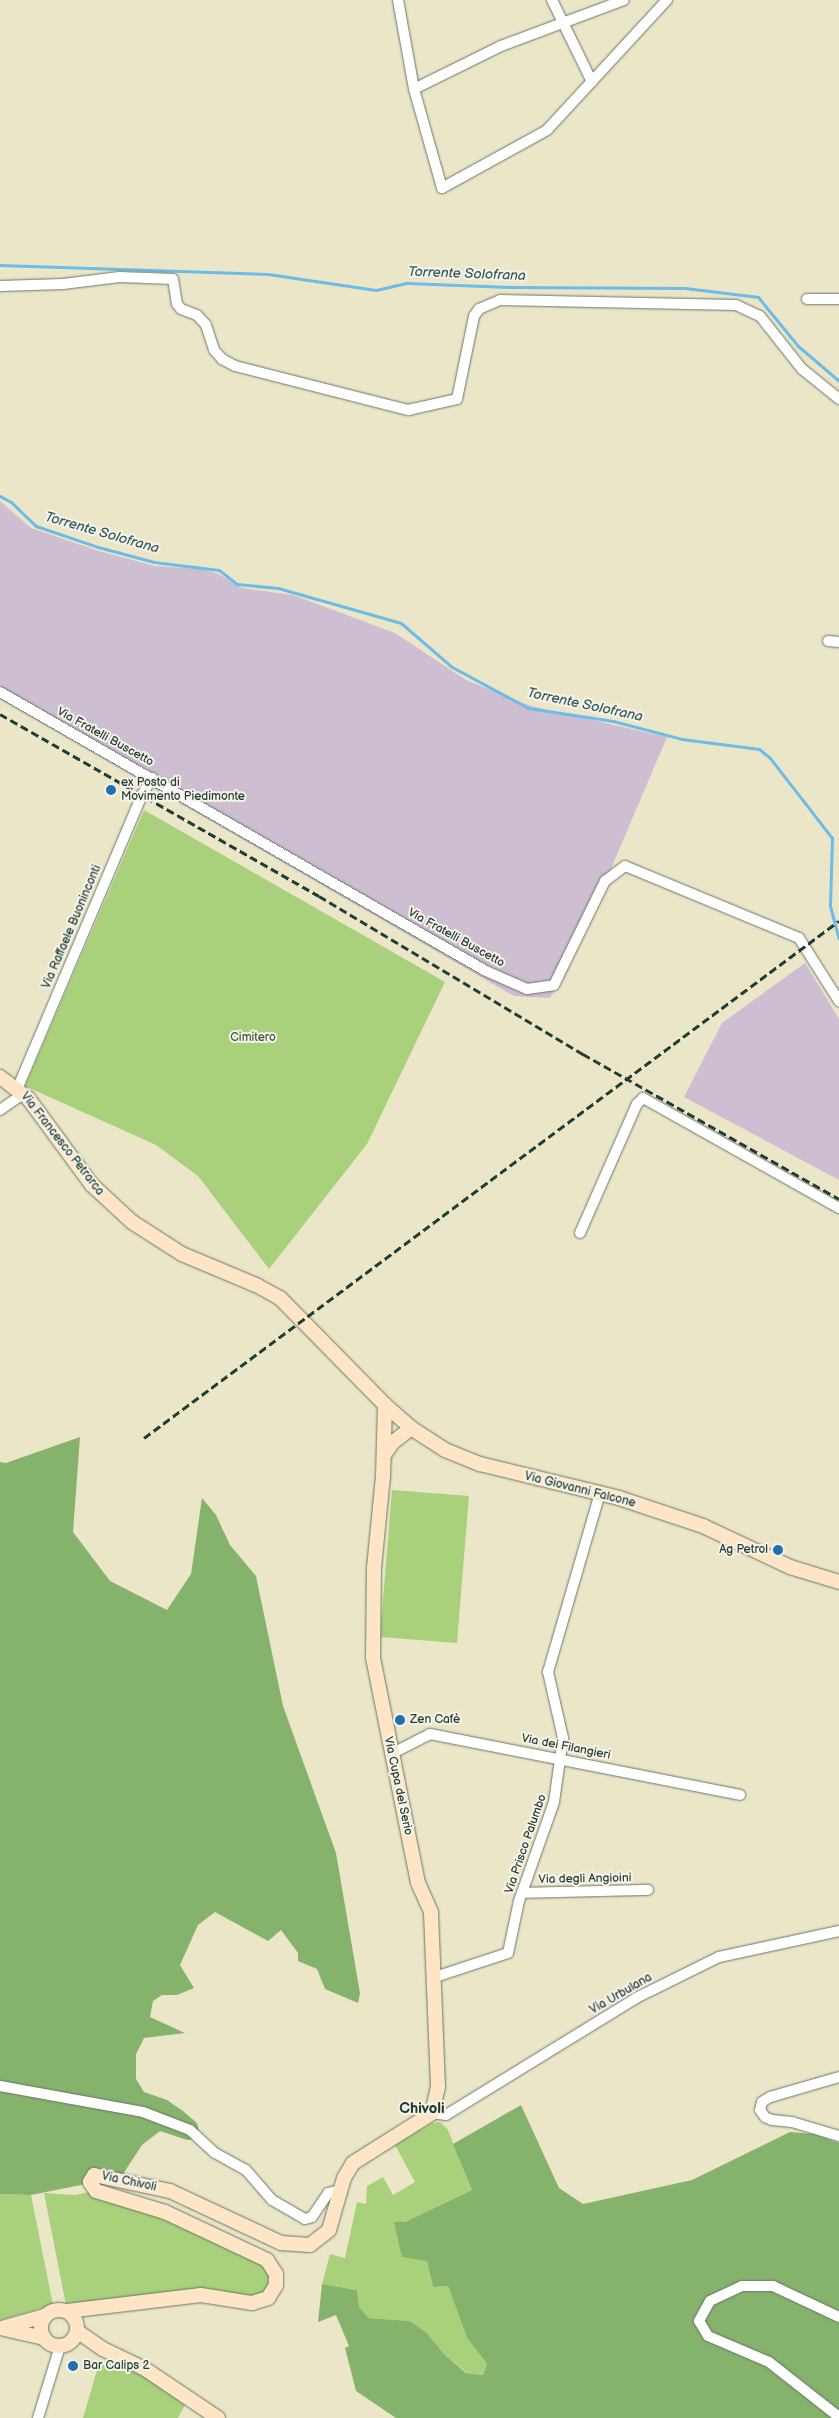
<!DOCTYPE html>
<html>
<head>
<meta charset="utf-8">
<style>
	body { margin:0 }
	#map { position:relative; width:839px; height:2418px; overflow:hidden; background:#ece6c9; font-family:"Balsamiq Sans",sans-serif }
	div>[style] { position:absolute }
	.industrial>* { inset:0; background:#cdbed2 }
	.green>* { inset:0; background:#a9d17c }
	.forest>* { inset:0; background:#86b36c }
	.stream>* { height:3px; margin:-1.5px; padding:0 1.5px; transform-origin:1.5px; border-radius:1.5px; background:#6dbbe7 }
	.roads { filter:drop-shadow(0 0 1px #677868) drop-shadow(0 0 1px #677868) }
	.street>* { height:10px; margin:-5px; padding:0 5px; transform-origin:5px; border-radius:5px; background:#fff }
	.secondary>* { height:14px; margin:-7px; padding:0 7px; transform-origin:7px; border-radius:7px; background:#fde5c5 }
	.secondary>.ring { margin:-7px; padding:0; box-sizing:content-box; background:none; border:14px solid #fde5c5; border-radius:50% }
	.rail>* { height:3px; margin-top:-1.5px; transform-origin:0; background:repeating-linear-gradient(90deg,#1f3d34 0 8px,transparent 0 12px) }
	.dots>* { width:14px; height:14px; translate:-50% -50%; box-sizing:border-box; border:2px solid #f7f3e8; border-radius:50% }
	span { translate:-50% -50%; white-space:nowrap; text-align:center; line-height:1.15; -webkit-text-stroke:4px #f7f3e8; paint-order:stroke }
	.street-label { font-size:12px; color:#1f3d34 }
	.poi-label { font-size:12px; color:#1f3d34 }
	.left { translate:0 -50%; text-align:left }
	.right { translate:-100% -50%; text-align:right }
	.park-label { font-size:12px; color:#3b5b42 }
	.water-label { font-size:14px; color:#325c61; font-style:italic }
	.quarter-label { font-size:15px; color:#1f3d34; font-weight:700 }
</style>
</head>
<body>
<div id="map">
	<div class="industrial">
		<div style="clip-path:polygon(0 501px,31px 528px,99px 551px,155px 566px,201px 569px,219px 574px,242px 588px,293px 595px,395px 633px,466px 680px,531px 706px,667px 737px,567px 972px,550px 998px,514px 996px,0 699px)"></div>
		<div style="clip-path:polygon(805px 963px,839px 1019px,839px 1180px,684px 1097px,722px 1023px)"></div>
	</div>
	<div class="green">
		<div style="clip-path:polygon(144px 810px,445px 982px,367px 1144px,269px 1269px,198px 1176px,156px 1145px,25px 1086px)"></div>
		<div style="clip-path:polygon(392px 1490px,469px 1496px,457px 1643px,380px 1637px)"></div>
		<div style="clip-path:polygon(440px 2122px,448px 2130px,472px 2190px,405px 2222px,395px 2222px,427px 2261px,433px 2287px,448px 2286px,467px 2338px,487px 2364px,483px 2375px,467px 2373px,445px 2355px,427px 2333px,410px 2321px,369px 2318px,359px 2307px,357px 2290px,322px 2284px,330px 2254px,345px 2258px,357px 2202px,366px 2204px,367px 2186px,383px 2177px,393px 2195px,415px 2182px,395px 2145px,432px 2123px)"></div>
		<div style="clip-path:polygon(90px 2192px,146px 2211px,264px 2264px,271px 2274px,266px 2292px,259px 2296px,66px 2305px,44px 2193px,75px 2195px)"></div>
		<div style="clip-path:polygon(0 2194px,31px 2195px,53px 2305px,0 2320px)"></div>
		<div style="clip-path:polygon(100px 2360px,137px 2372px,185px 2405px,178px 2418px,83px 2418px)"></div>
	</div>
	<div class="forest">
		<div style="clip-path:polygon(80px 1437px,73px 1532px,110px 1581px,167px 1610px,191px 1574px,202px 1498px,216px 1515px,230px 1545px,256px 1576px,283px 1706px,336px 1853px,360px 1993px,358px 2003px,325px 1989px,317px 1969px,298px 1961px,298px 1953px,281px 1930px,268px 1941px,215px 1912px,198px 1925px,180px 1965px,194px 1988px,177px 1995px,162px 1995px,153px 2001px,150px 2017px,185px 2033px,144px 2038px,136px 2054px,136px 2079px,144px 2092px,167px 2100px,183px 2111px,197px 2123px,201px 2139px,187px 2140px,160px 2131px,142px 2145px,121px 2177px,31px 2195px,0 2194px,0 1462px,6px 1463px)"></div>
		<div style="clip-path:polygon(521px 2105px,559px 2188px,583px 2204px,692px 2180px,790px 2132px,814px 2134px,839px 2143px,839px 2418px,396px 2418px,356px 2391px,345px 2348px,349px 2346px,336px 2315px,318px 2322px,322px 2284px,357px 2290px,359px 2307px,369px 2318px,410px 2321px,427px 2333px,445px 2355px,466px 2373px,483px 2375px,487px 2364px,467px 2338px,448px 2286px,433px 2287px,427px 2261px,402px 2257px,394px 2222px,405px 2222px,472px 2190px,453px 2144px)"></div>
	</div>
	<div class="stream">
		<div style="left:0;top:265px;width:268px;rotate:1.9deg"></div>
		<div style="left:268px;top:274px;width:109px;rotate:8.4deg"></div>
		<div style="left:376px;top:290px;width:32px;rotate:-13deg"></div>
		<div style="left:407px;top:283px;width:102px;rotate:2.2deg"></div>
		<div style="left:509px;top:287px;width:176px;rotate:0.3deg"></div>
		<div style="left:685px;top:288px;width:74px;rotate:7deg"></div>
		<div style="left:758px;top:297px;width:63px;rotate:50.8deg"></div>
		<div style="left:798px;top:346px;width:54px;rotate:40.5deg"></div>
		<div style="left:0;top:496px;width:13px;rotate:29deg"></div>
		<div style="left:11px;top:502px;width:35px;rotate:44deg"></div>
		<div style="left:36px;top:526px;width:65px;rotate:18.7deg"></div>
		<div style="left:98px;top:547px;width:58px;rotate:15deg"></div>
		<div style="left:154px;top:562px;width:65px;rotate:7deg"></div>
		<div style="left:219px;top:570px;width:23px;rotate:38deg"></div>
		<div style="left:237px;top:584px;width:41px;rotate:5.6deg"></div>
		<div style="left:278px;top:588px;width:128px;rotate:15.9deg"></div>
		<div style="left:401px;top:623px;width:67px;rotate:40.8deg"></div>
		<div style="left:452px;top:667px;width:86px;rotate:28.3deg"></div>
		<div style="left:528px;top:708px;width:86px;rotate:8.7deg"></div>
		<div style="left:613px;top:721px;width:71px;rotate:14.6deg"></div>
		<div style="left:682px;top:739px;width:78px;rotate:7.4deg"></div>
		<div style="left:759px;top:749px;width:14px;rotate:39deg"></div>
		<div style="left:770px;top:758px;width:101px;rotate:52.2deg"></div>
		<div style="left:832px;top:838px;width:68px;rotate:91.7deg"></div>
		<div style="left:830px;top:906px;width:34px;rotate:75deg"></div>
	</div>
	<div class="roads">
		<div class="street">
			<div style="left:398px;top:0;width:90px;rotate:79.8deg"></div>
			<div style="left:414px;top:89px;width:103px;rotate:74.2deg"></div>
			<div style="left:442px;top:188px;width:120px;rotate:-28.9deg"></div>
			<div style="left:547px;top:130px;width:177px;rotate:-47.3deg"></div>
			<div style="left:552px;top:0;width:91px;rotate:64deg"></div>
			<div style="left:414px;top:89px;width:97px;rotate:-26.3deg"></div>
			<div style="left:501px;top:46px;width:131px;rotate:-20.5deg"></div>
			<div style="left:0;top:286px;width:63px;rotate:-1.8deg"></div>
			<div style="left:63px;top:284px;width:57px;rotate:-7deg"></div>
			<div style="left:120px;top:277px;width:53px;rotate:2.2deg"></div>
			<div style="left:173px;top:279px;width:25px;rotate:81deg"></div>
			<div style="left:177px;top:304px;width:6px;rotate:51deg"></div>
			<div style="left:181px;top:309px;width:17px;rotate:21deg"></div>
			<div style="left:197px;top:315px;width:13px;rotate:48deg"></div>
			<div style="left:206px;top:325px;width:26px;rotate:72deg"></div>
			<div style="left:214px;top:350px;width:12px;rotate:48deg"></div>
			<div style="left:222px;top:359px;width:15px;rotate:28deg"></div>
			<div style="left:235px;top:366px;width:179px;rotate:14.3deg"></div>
			<div style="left:408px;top:410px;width:50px;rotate:-12.7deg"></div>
			<div style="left:457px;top:399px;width:85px;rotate:-78.4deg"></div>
			<div style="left:474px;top:316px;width:9px;rotate:-54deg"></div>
			<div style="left:479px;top:309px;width:23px;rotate:-23deg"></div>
			<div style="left:500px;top:300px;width:236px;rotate:1.2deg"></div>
			<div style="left:736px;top:305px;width:26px;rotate:25deg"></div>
			<div style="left:760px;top:316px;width:68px;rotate:51.6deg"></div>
			<div style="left:802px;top:369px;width:48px;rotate:39deg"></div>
			<div style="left:807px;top:299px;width:32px"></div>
			<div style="left:828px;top:641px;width:11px;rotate:5deg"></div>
			<div style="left:0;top:692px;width:560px;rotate:29.86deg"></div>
			<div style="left:486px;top:971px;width:45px;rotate:23.7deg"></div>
			<div style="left:527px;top:989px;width:27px;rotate:-8deg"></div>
			<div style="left:554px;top:985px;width:116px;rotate:-63.9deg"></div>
			<div style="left:605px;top:881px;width:25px;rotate:-37deg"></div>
			<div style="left:625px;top:866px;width:188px;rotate:22.5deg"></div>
			<div style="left:799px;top:938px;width:75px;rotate:57.6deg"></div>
			<div style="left:18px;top:1087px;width:317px;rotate:-67deg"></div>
			<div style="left:142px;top:795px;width:20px;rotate:-60deg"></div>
			<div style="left:0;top:1110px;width:29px;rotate:-35deg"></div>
			<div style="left:580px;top:1233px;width:141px;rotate:-66.2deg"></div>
			<div style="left:637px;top:1104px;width:8px;rotate:-45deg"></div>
			<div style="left:643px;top:1098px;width:225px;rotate:29.3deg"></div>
			<div style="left:391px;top:1754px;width:44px;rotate:-27.1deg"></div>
			<div style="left:430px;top:1734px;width:316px;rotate:11.1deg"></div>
			<div style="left:522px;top:1893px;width:126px;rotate:-1.4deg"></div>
			<div style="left:432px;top:1978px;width:80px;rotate:-18.2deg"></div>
			<div style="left:508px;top:1953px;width:53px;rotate:-78.1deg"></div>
			<div style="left:519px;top:1901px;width:105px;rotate:-70.5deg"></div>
			<div style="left:554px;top:1802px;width:65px;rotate:-82deg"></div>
			<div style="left:563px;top:1738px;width:68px;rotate:-102.8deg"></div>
			<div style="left:548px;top:1672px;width:186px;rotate:-73.8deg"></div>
			<div style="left:839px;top:2077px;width:72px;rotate:163.8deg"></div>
			<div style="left:770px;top:2097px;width:9px;rotate:148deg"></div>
			<div style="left:762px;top:2102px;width:8px;rotate:104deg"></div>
			<div style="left:760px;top:2110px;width:9px;rotate:54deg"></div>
			<div style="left:765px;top:2117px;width:8px;rotate:23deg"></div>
			<div style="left:772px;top:2120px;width:20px;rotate:6deg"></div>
			<div style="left:792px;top:2122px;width:49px;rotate:16.6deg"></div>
			<div style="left:0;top:2086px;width:145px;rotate:10.3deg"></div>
			<div style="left:143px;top:2112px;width:50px;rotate:21deg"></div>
			<div style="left:190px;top:2130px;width:34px;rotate:43deg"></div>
			<div style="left:215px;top:2153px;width:35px;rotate:29deg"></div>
			<div style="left:246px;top:2170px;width:40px;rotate:49deg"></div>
			<div style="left:272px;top:2200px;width:38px;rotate:30deg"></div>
			<div style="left:305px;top:2219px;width:7px;rotate:-16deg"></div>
			<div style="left:312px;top:2217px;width:29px;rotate:-56deg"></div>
			<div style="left:328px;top:2193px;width:12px;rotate:-14deg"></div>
			<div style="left:432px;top:2113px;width:14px;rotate:8deg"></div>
			<div style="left:446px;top:2115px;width:223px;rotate:-31.6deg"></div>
			<div style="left:636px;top:1998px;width:93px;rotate:-26.3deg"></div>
			<div style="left:719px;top:1957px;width:123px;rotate:-12.2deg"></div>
			<div style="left:839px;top:2317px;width:73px;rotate:-154.8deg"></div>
			<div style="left:773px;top:2286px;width:31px;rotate:180deg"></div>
			<div style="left:742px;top:2286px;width:35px;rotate:155deg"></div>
			<div style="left:710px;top:2301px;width:23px;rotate:119deg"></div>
			<div style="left:699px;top:2321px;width:17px;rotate:59deg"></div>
			<div style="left:708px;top:2336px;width:66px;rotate:23.1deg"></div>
			<div style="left:769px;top:2362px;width:89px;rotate:38.2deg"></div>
			<div style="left:38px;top:2418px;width:75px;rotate:-73deg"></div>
		</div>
		<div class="secondary">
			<div style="left:0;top:1077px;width:35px;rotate:37deg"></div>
			<div style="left:28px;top:1098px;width:108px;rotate:53.7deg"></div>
			<div style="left:92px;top:1185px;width:54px;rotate:42.8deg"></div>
			<div style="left:132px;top:1222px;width:59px;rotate:32.6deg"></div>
			<div style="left:182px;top:1254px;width:82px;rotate:22.8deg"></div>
			<div style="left:258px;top:1286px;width:25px;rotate:29deg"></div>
			<div style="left:280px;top:1298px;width:150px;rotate:45.5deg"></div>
			<div style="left:385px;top:1405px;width:35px;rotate:41deg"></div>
			<div style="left:411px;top:1428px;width:40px;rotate:32.9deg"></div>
			<div style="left:445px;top:1450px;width:38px;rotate:22deg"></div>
			<div style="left:480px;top:1464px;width:143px;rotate:13.7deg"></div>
			<div style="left:619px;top:1498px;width:89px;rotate:18.4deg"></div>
			<div style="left:703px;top:1526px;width:96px;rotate:25.2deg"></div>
			<div style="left:790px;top:1567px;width:51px;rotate:17deg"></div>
			<div style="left:384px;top:1455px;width:14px;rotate:-56deg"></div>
			<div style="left:392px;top:1443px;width:24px;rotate:-38deg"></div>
			<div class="ring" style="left:41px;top:2310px;width:22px;height:22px"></div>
			<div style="left:67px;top:2311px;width:135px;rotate:-6.8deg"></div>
			<div style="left:201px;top:2295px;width:52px;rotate:8.9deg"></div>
			<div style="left:252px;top:2303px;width:17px;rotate:-17deg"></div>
			<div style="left:268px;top:2298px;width:15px;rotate:-58deg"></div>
			<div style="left:276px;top:2285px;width:11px;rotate:-90deg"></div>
			<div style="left:276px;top:2274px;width:17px;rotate:-123deg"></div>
			<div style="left:267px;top:2260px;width:113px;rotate:-154.8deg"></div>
			<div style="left:165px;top:2212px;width:72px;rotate:-163.1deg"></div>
			<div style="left:96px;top:2191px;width:11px;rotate:-124deg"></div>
			<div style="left:90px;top:2182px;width:8px;rotate:-60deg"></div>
			<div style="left:94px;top:2175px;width:78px;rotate:11.9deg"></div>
			<div style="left:170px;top:2191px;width:123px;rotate:25.1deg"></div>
			<div style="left:281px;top:2243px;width:29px;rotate:4deg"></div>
			<div style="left:310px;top:2245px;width:24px;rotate:-38deg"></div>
			<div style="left:329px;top:2230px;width:54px;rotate:-73.9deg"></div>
			<div style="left:344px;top:2178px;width:17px;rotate:-59deg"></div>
			<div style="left:353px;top:2163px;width:93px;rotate:-32.3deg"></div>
			<div style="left:432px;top:2113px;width:27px;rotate:-77deg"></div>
			<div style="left:438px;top:2087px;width:175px;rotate:-92.3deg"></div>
			<div style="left:431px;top:1912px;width:32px;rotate:-114deg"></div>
			<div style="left:418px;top:1883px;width:230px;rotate:-101.3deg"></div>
			<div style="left:373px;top:1657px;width:89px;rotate:-89.4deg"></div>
			<div style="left:374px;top:1568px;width:92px;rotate:-84.4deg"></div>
			<div style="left:383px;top:1476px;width:71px;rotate:-88.4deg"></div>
			<div style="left:5px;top:2327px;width:41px;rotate:-15.4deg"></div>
			<div style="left:0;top:2328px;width:45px;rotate:12.8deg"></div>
			<div style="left:77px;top:2331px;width:32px;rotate:35deg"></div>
			<div style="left:103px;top:2349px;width:47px;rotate:25.5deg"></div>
			<div style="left:145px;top:2369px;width:88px;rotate:33.9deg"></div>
		</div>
	</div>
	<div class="rail">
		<div style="left:0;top:714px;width:367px;rotate:29.7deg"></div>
		<div style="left:319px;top:896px;width:308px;rotate:30.9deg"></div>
		<div style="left:583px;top:1054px;width:294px;rotate:29.5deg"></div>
		<div style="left:144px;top:1438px;width:866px;rotate:-36.65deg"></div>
	</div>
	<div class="dots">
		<div style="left:111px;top:790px;background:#1f6fb2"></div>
		<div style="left:778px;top:1550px;background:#1f6fb2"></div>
		<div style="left:400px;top:1720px;background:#1f6fb2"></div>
		<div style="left:73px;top:2366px;background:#1f6fb2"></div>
	</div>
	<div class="street-label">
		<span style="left:105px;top:737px;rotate:29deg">Via Fratelli Buscetto</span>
		<span style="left:72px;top:927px;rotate:-67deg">Via Raffaele Buoninconti</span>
		<span style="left:456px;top:938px;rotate:29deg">Via Fratelli Buscetto</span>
		<span style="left:62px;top:1144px;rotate:52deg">Via Francesco Petrarca</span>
		<span style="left:580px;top:1490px;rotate:14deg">Via Giovanni Falcone</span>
		<span style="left:566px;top:1747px;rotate:11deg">Via dei Filangieri</span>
		<span style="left:398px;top:1786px;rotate:78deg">Via Cupa del Serio</span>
		<span style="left:526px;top:1844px;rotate:-71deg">Via Prisco Palumbo</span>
		<span style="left:585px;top:1879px;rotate:-1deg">Via degli Angioini</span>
		<span style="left:621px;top:1994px;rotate:-30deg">Via Urbulana</span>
		<span style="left:129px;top:2182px;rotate:12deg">Via Chivoli</span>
	</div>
	<div class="poi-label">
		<span class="left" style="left:121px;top:790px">ex Posto di<br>Movimento Piedimonte</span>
		<span class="right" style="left:768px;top:1550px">Ag Petrol</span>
		<span class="left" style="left:410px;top:1720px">Zen Cafè</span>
		<span class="left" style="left:83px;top:2366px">Bar Calips 2</span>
	</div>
	<div class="park-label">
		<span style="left:253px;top:1038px">Cimitero</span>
	</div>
	<div class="water-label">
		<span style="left:467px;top:274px;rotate:2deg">Torrente Solofrana</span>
		<span style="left:102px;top:533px;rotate:16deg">Torrente Solofrana</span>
		<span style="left:585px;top:705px;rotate:12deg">Torrente Solofrana</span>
	</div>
	<div class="quarter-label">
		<span style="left:422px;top:2109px">Chivoli</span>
	</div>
</div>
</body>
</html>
